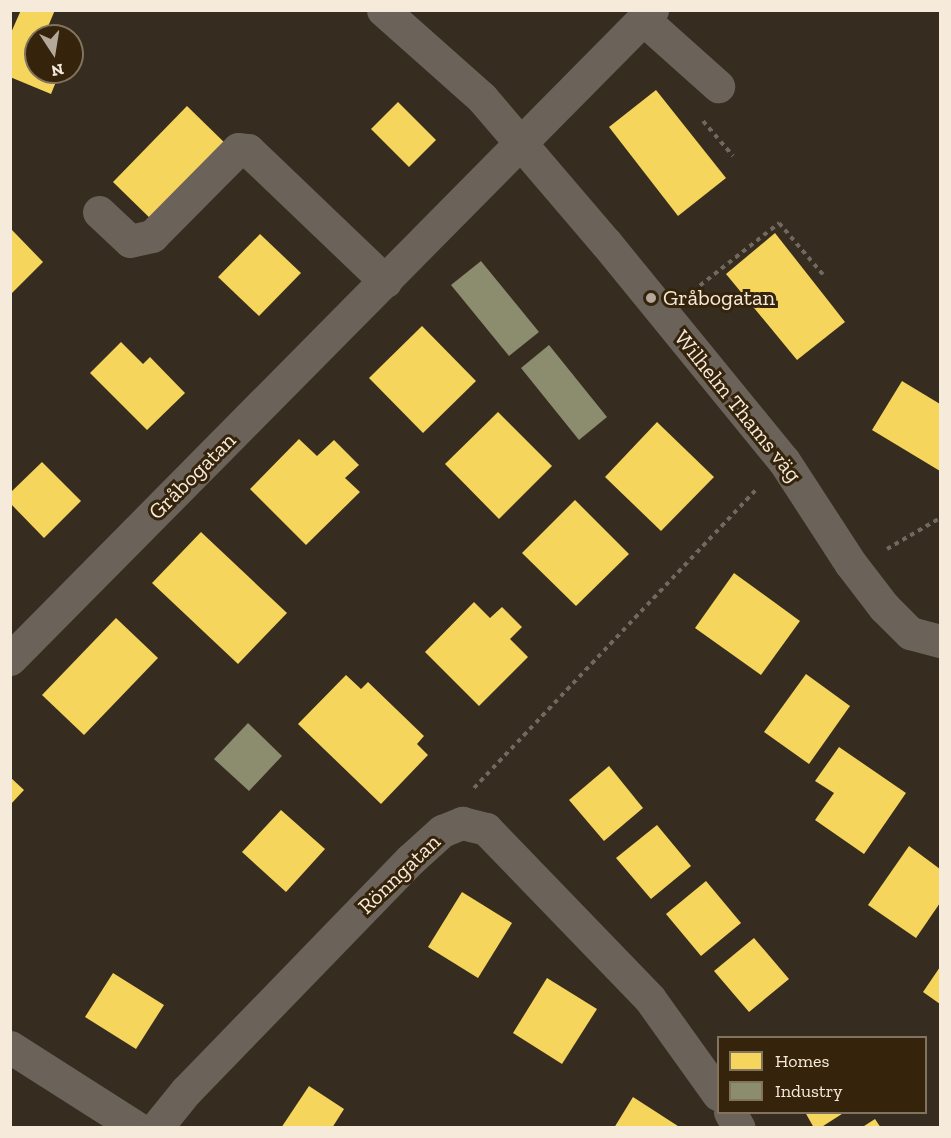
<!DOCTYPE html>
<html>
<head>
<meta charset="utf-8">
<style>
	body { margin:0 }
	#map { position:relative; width:951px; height:1138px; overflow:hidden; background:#362c1f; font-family:"Zilla Slab",serif }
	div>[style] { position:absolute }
	.homes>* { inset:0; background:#f6d55c }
	.industry>* { inset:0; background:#8c8c6e }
	.path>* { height:4px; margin-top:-2px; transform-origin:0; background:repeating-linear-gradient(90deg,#716860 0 4.5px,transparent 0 9px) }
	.minor>* { height:33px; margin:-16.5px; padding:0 16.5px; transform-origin:16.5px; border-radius:16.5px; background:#6b6259 }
	.dots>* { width:16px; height:16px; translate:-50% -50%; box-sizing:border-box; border:3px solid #35240b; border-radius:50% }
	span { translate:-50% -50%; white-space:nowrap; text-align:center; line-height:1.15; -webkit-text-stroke:6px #35240b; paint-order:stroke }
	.poi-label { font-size:22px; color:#f6eadb }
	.left { translate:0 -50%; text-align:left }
	.street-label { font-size:22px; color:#f6eadb }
	.frame { position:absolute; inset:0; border:12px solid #f6eadb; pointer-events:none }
	.legend { position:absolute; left:717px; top:1036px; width:210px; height:78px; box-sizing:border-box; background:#35240b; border:2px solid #82735e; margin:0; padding:8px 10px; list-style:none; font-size:18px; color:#f6eadb }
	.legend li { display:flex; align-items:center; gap:12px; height:30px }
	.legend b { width:30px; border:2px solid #82735e }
	.north { position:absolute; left:24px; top:24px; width:60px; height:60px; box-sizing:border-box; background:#35240b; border:2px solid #82735e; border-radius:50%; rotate:168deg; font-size:16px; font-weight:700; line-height:24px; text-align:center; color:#f6eadb }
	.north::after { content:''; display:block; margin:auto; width:21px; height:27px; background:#b3a899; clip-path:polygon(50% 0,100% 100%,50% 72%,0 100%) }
</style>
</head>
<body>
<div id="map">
	<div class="homes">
		<div style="clip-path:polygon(21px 10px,55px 10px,44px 36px,36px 36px,36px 72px,60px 72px,51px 94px,10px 77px,10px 35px)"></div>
		<div style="clip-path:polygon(656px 90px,726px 178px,678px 216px,609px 127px)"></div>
		<div style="clip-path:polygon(398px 102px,436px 140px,409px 167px,371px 129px)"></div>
		<div style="clip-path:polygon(187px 106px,230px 148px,156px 224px,113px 182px)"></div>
		<div style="clip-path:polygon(12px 230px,43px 262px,10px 295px,10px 231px)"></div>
		<div style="clip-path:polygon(775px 233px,845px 322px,797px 360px,726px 274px)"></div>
		<div style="clip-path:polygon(260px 234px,301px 273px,259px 316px,218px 277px)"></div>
		<div style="clip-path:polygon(422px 326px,476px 381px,423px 433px,369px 378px)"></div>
		<div style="clip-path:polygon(121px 342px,143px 364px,150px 357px,185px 393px,147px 430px,90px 373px)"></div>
		<div style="clip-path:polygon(902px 381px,940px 404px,940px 471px,872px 430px)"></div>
		<div style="clip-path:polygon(498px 412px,552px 466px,499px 519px,445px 464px)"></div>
		<div style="clip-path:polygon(657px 422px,714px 477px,661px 531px,605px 477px)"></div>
		<div style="clip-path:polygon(299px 439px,317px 456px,334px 440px,359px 465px,345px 478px,360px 492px,306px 545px,250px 489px)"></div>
		<div style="clip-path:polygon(42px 462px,81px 501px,44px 538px,10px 503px,10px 493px)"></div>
		<div style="clip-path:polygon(575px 500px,629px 554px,576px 606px,522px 553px)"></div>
		<div style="clip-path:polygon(201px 532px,287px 613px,238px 664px,152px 583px)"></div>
		<div style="clip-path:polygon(734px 573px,800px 621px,761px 675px,695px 628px)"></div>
		<div style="clip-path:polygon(474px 602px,490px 618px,502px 607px,522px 627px,510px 639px,528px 657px,479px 706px,425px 652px)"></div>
		<div style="clip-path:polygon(116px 618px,158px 658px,84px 735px,42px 695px)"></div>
		<div style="clip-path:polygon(806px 674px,850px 706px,809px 764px,764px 732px)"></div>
		<div style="clip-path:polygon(346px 675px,361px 689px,368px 682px,424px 736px,417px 744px,428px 755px,381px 804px,298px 724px)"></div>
		<div style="clip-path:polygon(839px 747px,906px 793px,864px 854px,815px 820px,834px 793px,815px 781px)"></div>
		<div style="clip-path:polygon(609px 766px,643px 808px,604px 841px,569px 800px)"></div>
		<div style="clip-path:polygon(10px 777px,24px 790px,10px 805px)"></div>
		<div style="clip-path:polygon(281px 810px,325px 849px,286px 892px,242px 852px)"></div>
		<div style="clip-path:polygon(657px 825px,691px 866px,651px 899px,616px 858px)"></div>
		<div style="clip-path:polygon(909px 846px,940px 869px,940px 903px,916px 938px,868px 905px)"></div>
		<div style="clip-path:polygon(706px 881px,741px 923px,701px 956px,666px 914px)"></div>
		<div style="clip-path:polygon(462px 892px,512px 923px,478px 978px,428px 947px)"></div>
		<div style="clip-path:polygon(754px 938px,789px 979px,749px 1012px,714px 971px)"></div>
		<div style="clip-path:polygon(940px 967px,940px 1004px,923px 992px)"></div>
		<div style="clip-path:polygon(113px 973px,164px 1005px,136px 1049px,85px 1017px)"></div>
		<div style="clip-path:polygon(547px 978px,597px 1009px,562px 1064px,513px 1033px)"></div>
		<div style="clip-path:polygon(309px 1086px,344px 1109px,332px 1128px,281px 1128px)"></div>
		<div style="clip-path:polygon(633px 1097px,681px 1128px,614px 1128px)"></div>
		<div style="clip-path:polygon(805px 1112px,845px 1112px,820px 1128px,814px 1128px)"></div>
		<div style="clip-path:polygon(875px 1119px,881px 1128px,861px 1128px)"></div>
	</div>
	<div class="industry">
		<div style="clip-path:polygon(481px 261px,539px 332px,509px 356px,451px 285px)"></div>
		<div style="clip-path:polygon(549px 345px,607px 417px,579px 440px,521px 368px)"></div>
		<div style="clip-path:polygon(248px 723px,282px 756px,249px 791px,214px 759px)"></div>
	</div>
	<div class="path">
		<div style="left:703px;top:121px;width:46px;rotate:49.4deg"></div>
		<div style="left:693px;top:291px;width:110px;rotate:-38.3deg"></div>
		<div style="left:779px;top:223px;width:72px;rotate:49.5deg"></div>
		<div style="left:887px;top:549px;width:61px;rotate:-30.3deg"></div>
		<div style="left:474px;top:788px;width:412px;rotate:-46.6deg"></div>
	</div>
	<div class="minor">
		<div style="left:383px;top:10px;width:132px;rotate:41.6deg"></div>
		<div style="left:482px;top:98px;width:191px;rotate:49.5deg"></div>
		<div style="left:606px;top:243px;width:281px;rotate:50.8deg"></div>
		<div style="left:784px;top:461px;width:123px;rotate:57deg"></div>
		<div style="left:851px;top:564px;width:54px;rotate:52.5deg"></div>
		<div style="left:884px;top:607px;width:37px;rotate:45deg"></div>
		<div style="left:910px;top:633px;width:31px;rotate:15deg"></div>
		<div style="left:643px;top:19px;width:101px;rotate:41.8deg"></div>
		<div style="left:99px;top:212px;width:42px;rotate:43.1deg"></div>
		<div style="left:130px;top:241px;width:23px;rotate:-13deg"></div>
		<div style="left:152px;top:236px;width:122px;rotate:-45.3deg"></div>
		<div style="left:238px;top:149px;width:10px;rotate:6deg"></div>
		<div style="left:248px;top:150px;width:190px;rotate:43.7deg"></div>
		<div style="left:10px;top:659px;width:913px;rotate:-45.31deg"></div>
		<div style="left:10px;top:1047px;width:151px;rotate:32.5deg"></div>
		<div style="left:730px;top:1112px;width:18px;rotate:61deg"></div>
		<div style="left:156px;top:1128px;width:48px;rotate:-51deg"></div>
		<div style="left:186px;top:1091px;width:323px;rotate:-45.9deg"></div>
		<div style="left:411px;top:859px;width:42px;rotate:-42.1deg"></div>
		<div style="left:442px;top:831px;width:22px;rotate:-22deg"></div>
		<div style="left:462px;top:823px;width:25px;rotate:14deg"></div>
		<div style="left:486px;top:829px;width:236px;rotate:46deg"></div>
		<div style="left:650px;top:999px;width:117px;rotate:54.4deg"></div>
	</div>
	<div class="dots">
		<div style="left:651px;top:298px;background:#b3a899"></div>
	</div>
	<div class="poi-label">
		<span class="left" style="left:663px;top:298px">Gråbogatan</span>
	</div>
	<div class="street-label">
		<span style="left:738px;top:406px;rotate:51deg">Wilhelm Thams väg</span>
		<span style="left:192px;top:476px;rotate:-45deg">Gråbogatan</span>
		<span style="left:399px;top:874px;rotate:-44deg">Rönngatan</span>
	</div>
	<div class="frame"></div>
	<ul class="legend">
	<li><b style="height:16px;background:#f6d55c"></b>Homes</li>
	<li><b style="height:16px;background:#8c8c6e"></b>Industry</li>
	</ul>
	<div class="north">N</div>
</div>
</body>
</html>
